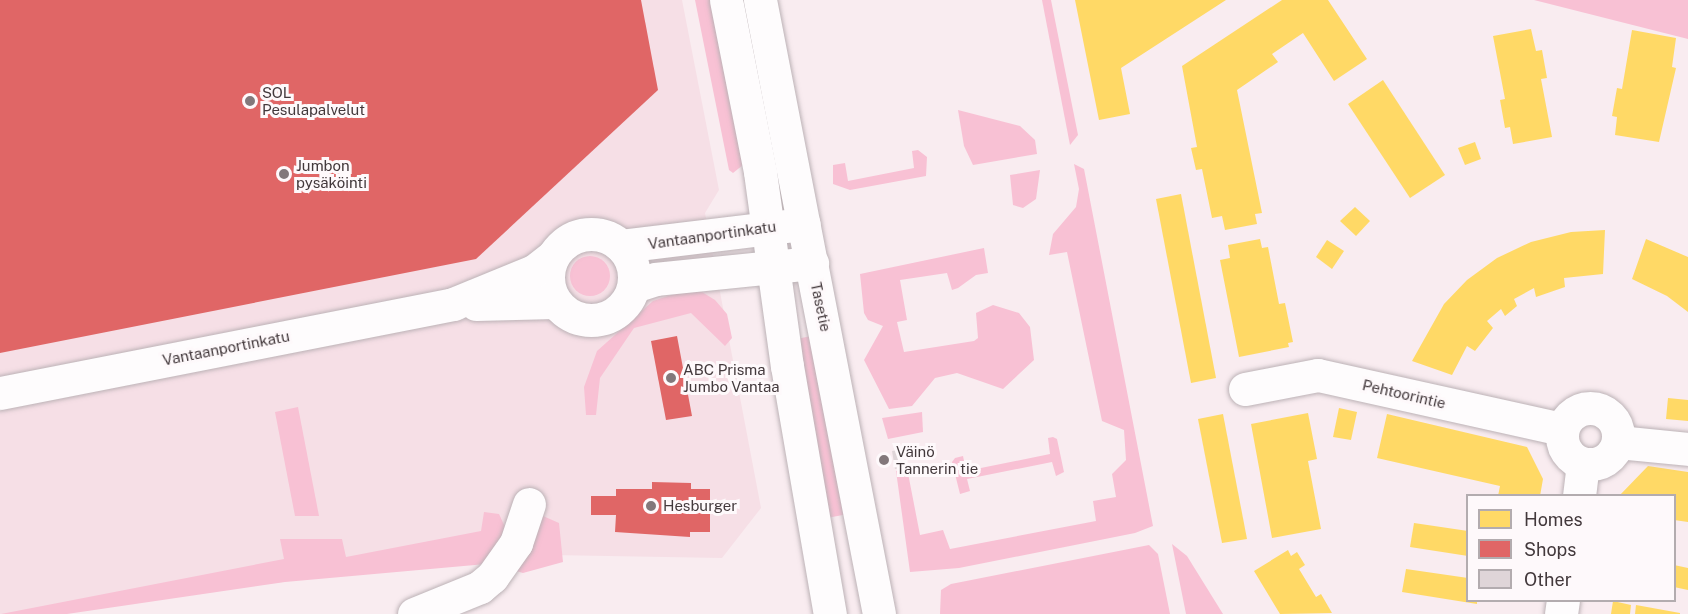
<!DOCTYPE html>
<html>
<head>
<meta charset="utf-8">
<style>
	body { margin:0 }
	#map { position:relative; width:1688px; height:614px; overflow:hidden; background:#f9ecf0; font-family:"Public Sans",sans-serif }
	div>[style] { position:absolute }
	.built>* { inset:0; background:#f6dfe6 }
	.green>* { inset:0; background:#f8c1d4 }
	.round { border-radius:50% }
	.homes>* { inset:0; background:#ffd966 }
	.shops>* { inset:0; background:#e06666 }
	.building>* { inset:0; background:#dfd5d8 }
	.roads { filter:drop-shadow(0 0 2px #bcb2b6) drop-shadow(0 0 2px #bcb2b6) }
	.minor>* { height:33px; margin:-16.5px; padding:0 16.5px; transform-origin:16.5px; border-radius:16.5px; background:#fefcfd }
	.minor>.ring { margin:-16.5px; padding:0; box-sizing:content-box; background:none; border:33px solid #fefcfd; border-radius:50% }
	.major>* { height:33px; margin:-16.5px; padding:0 16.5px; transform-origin:16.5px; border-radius:16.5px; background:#fefcfd }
	.dots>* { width:16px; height:16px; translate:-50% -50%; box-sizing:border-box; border:3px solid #fef9fb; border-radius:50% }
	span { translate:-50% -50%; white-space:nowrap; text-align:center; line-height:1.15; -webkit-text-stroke:6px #fef9fb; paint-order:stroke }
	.poi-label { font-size:15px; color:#43393c }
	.left { translate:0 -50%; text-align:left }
	.street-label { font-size:15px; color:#43393c }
	.legend { position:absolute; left:1466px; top:494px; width:210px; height:108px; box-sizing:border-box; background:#fef9fb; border:2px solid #b3acaf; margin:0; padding:8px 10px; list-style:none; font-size:18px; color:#43393c }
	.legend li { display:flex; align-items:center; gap:12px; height:30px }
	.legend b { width:30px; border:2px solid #b3acaf }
</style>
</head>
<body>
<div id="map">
	<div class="built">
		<div style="clip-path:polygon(0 0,682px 0,719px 190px,705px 213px,761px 508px,722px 558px,489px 554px,45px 614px,0 614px)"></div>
	</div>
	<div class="green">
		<div style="clip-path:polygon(695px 0,710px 0,743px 165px,733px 173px,729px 170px)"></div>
		<div style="clip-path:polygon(1042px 0,1051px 0,1078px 135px,1070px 145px)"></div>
		<div style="clip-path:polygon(1534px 0,1688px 0,1688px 39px)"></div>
		<div style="clip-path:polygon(958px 110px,1020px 126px,1035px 140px,1037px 154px,973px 165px,964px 146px)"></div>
		<div style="clip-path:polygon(918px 150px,927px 157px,926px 176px,850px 190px,833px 184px,833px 165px,845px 163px,848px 181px,914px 168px,912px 151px)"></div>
		<div style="clip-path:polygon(1074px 164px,1084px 169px,1153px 526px,1135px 533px,959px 568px,910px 572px,896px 471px,907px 468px,920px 535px,943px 530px,950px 549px,1096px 521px,1093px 501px,1116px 497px,1112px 474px,1126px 460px,1124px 430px,1102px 421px,1067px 252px,1049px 255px,1053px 234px,1076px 207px,1079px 189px)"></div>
		<div style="clip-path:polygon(1040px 170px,1036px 199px,1023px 208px,1013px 205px,1010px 175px)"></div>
		<div style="clip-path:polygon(984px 248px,988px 273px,976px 275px,958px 288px,952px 290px,947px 273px,900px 280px,907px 320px,897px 322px,904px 352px,974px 341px,978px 338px,976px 313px,993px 305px,1019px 313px,1030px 327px,1034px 360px,1003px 389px,957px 373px,935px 378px,912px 406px,889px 409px,864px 360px,883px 326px,868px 320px,864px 313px,860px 274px)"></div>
		<div class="round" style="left:570px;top:256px;width:40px;height:40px"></div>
		<div style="clip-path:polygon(683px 291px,702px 292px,715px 300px,727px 314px,732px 338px,725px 346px,691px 313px,634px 328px,600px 378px,596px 415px,586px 415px,584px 387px,597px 351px,653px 301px)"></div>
		<div style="clip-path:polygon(811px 336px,848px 514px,827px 518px,797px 339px)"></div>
		<div style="clip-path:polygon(298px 407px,319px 516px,295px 516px,275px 412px)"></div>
		<div style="clip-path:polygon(922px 412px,923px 432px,888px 439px,882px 418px)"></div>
		<div style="clip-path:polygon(1053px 437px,1057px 439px,1064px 472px,1056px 476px,1052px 462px,967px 479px,970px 491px,960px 494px,952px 462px,955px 458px,963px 456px,966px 471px,1050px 454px,1048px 438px)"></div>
		<div style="clip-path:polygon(484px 512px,499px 514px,506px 529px,486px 564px,285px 582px,67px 614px,1px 614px,284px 559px,280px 539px,342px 539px,346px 557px,481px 531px)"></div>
		<div style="clip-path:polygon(543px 516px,559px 523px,563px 562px,523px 573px,513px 570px,535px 519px)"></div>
		<div style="clip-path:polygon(1172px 544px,1187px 556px,1223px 614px,1186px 614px)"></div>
		<div style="clip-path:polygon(1149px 545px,1158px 554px,1170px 614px,940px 614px,941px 590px,951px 584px)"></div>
	</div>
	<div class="homes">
		<div style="clip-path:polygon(1075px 0,1226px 0,1121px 68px,1130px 114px,1099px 120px)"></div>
		<div style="clip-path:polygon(1282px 0,1328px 0,1367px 59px,1334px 81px,1303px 33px,1272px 54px,1278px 62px,1237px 90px,1262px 213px,1255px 214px,1257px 224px,1225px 230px,1222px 216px,1212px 218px,1202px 169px,1196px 170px,1191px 148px,1197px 147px,1182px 66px)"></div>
		<div style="clip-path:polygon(1531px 29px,1536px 51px,1542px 50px,1547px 78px,1541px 79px,1552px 137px,1513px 144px,1510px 127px,1505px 128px,1500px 100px,1505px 99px,1493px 36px)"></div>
		<div style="clip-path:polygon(1632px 30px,1676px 38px,1672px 67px,1676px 68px,1659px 142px,1615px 135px,1617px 117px,1612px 116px,1617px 88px,1622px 89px)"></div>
		<div style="clip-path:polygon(1383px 80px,1445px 175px,1410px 198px,1348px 104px)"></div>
		<div style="clip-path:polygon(1475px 142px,1481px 159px,1465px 165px,1458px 148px)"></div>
		<div style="clip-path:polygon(1181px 194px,1216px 378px,1191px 383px,1156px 199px)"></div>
		<div style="clip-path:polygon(1355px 207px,1370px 221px,1356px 236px,1340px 221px)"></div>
		<div style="clip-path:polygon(1605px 230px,1603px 274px,1564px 278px,1565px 287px,1536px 297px,1534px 288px,1514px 299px,1517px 306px,1505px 316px,1501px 309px,1487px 321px,1493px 328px,1475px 351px,1467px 346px,1452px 375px,1412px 361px,1444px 304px,1467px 280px,1497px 258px,1531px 242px,1571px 232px)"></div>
		<div style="clip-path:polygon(1260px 239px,1262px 248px,1268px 247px,1279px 304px,1285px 303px,1293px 342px,1288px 343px,1289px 347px,1239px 357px,1220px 260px,1230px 258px,1228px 245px)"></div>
		<div style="clip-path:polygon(1646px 239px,1688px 257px,1688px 312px,1667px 296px,1632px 279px)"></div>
		<div style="clip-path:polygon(1327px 240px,1344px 251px,1332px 269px,1316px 257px)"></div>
		<div style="clip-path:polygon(1668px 398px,1688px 400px,1688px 421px,1666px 419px)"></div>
		<div style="clip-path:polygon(1339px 408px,1357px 412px,1351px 440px,1333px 437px)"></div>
		<div style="clip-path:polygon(1308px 413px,1317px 459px,1308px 461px,1321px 529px,1272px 538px,1251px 424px)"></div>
		<div style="clip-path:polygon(1223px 414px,1247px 539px,1222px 543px,1198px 419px)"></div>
		<div style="clip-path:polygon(1387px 414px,1527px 447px,1543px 479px,1540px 496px,1498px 496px,1500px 486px,1377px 458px)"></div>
		<div style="clip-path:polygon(1648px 466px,1688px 472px,1688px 522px,1674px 520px,1674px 496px,1619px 496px)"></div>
		<div style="clip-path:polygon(1414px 523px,1468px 531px,1468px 556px,1410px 547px)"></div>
		<div style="clip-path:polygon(1288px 550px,1291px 556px,1297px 552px,1305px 565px,1299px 569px,1316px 597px,1321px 594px,1332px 613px,1280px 614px,1254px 571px)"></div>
		<div style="clip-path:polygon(1674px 565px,1688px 568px,1688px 590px,1674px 587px)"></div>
		<div style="clip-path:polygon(1406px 569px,1468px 578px,1468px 600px,1477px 600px,1477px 604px,1402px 592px)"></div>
		<div style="clip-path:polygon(1613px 601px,1631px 605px,1630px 614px,1611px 614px)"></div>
		<div style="clip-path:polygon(1636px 605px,1680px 613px,1680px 614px,1635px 614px)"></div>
	</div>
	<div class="shops">
		<div style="clip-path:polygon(0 0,641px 0,658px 90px,476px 259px,0 353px)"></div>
		<div style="clip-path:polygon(677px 336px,692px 416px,666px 420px,651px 341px)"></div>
		<div style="clip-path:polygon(652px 482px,691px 483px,691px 489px,710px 489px,710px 532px,690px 532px,690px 537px,615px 532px,616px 515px,591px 515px,591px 496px,616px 496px,616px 489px,652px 489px)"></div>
	</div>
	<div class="building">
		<div style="clip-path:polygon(898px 450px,900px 468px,895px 469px,892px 451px)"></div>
	</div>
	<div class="roads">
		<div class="minor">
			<div class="ring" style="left:548px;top:234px;width:53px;height:53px"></div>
			<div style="left:621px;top:246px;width:184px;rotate:-6.9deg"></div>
			<div style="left:634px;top:286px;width:22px;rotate:-18deg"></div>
			<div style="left:655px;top:279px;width:158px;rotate:-5.8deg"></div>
			<div style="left:476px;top:304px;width:79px;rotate:-1.5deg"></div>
			<div style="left:1245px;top:389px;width:74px;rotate:-10.9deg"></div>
			<div style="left:1318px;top:375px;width:250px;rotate:12.5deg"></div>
			<div style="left:0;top:393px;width:462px;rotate:-11.1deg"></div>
			<div style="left:453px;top:304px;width:87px;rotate:-22.2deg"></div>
			<div style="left:534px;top:271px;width:24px;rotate:-38deg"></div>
			<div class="ring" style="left:1562px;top:408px;width:23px;height:23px"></div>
			<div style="left:1618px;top:442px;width:70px;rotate:5.7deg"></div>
			<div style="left:1579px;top:496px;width:32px;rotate:-83deg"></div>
			<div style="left:1561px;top:614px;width:14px;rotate:-82deg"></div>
		</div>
		<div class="major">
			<div style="left:726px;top:0;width:175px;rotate:78.8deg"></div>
			<div style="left:760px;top:172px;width:196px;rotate:82.1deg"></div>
			<div style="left:787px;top:366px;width:252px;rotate:80.2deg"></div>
			<div style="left:760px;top:0;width:625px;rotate:79.03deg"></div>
			<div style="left:414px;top:614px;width:71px;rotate:-22.2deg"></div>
			<div style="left:480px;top:587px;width:16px;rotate:-40deg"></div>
			<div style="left:492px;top:577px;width:42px;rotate:-54.8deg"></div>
			<div style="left:516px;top:543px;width:41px;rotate:-71.6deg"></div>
		</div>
	</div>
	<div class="dots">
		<div style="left:250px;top:101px;background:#83787b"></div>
		<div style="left:284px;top:174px;background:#83787b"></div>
		<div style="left:671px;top:378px;background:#83787b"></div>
		<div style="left:884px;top:460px;background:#83787b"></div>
		<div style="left:651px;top:506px;background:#83787b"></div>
	</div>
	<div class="poi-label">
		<span class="left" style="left:262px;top:101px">SOL<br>Pesulapalvelut</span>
		<span class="left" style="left:296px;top:174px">Jumbon<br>pysäköinti</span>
		<span class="left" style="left:683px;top:378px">ABC Prisma<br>Jumbo Vantaa</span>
		<span class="left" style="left:896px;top:460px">Väinö<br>Tannerin tie</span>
		<span class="left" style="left:663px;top:506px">Hesburger</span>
	</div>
	<div class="street-label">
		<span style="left:712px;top:235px;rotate:-8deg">Vantaanportinkatu</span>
		<span style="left:821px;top:307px;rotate:78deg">Tasetie</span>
		<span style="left:226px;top:348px;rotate:-11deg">Vantaanportinkatu</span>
		<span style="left:1404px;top:394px;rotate:13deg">Pehtoorintie</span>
	</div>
	<ul class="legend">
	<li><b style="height:16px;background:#ffd966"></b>Homes</li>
	<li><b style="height:16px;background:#e06666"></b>Shops</li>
	<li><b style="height:16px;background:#dfd5d8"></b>Other</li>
	</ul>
</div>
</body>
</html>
